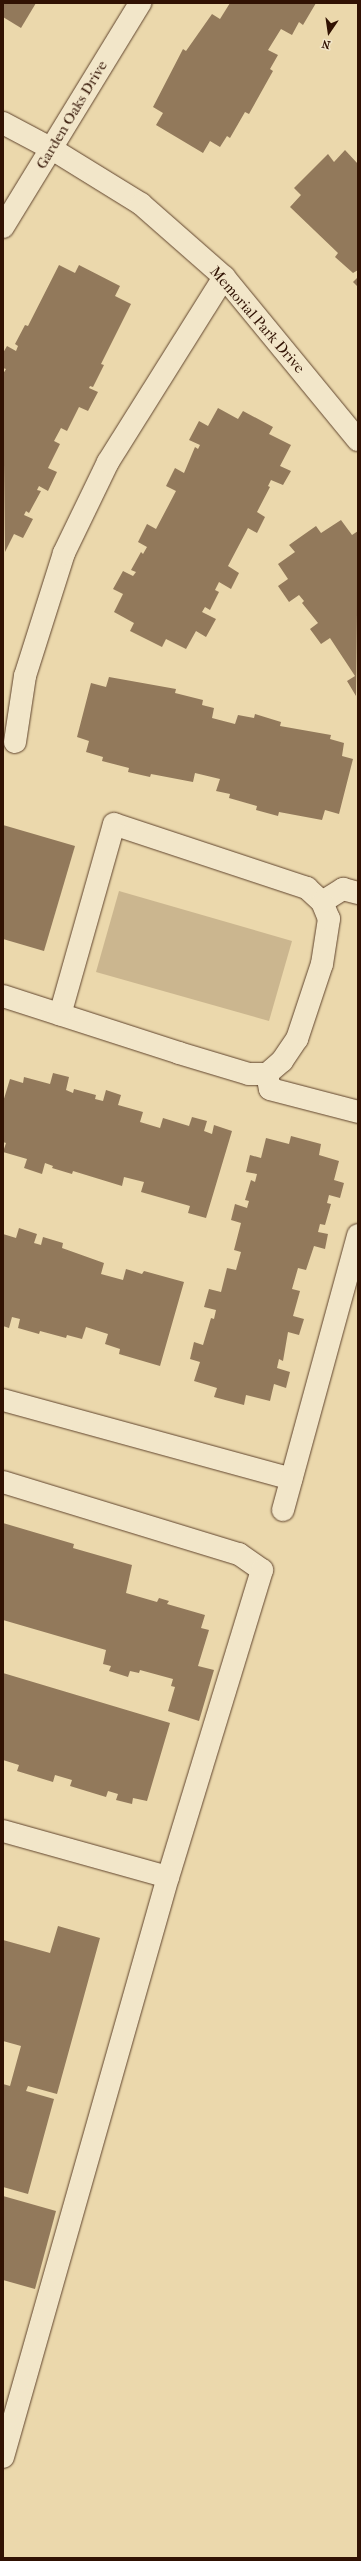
<!DOCTYPE html>
<html>
<head>
<meta charset="utf-8">
<style>
	body { margin:0 }
	#map { position:relative; width:361px; height:2561px; overflow:hidden; background:#ebd8ac; font-family:"IM FELL French Canon",serif }
	div>[style] { position:absolute }
	.green>* { inset:0; background:#cbb68f }
	.building>* { inset:0; background:#92795b }
	.roads { filter:drop-shadow(0 0 1px #60442d) drop-shadow(0 0 1px #60442d) }
	.minor>* { height:22px; margin:-11px; padding:0 11px; transform-origin:11px; border-radius:11px; background:#f2e6c9 }
	span { translate:-50% -50%; white-space:nowrap; text-align:center; line-height:1.15; -webkit-text-stroke:3px #f2e6c9; paint-order:stroke }
	.street-label { font-size:15px; color:#311203 }
	.frame { position:absolute; inset:0; border:4px solid #311203; pointer-events:none }
	.north { position:absolute; left:309px; top:12px; width:40px; height:40px; -webkit-text-stroke:3px #f2e6c9; paint-order:stroke; rotate:193deg; font-size:11px; font-weight:700; line-height:16px; text-align:center; color:#311203 }
	.north::after { content:''; display:block; margin:auto; width:14px; height:18px; background:#311203; clip-path:polygon(50% 0,100% 100%,50% 72%,0 100%) }
</style>
</head>
<body>
<div id="map">
	<div class="green">
		<div style="clip-path:polygon(119px 891px,292px 941px,269px 1021px,96px 972px)"></div>
	</div>
	<div class="building">
		<div style="clip-path:polygon(3px 3px,36px 3px,21px 28px,3px 17px)"></div>
		<div style="clip-path:polygon(230px 3px,316px 3px,303px 25px,299px 22px,292px 35px,281px 29px,268px 50px,278px 55px,270px 69px,273px 71px,249px 114px,245px 112px,230px 138px,227px 136px,220px 147px,210px 141px,203px 153px,156px 125px,163px 113px,153px 107px,183px 49px,186px 51px,212px 14px,220px 19px)"></div>
		<div style="clip-path:polygon(345px 150px,358px 164px,358px 270px,353px 273px,335px 257px,338px 253px,290px 207px,301px 195px,294px 188px,328px 154px,334px 162px)"></div>
		<div style="clip-path:polygon(59px 265px,75px 273px,79px 265px,120px 286px,115px 296px,131px 304px,101px 364px,104px 365px,93px 387px,90px 386px,89px 388px,98px 392px,88px 411px,79px 407px,67px 431px,61px 428px,54px 441px,60px 444px,48px 468px,57px 472px,48px 491px,39px 486px,37px 490px,41px 491px,29px 513px,26px 511px,24px 515px,33px 519px,23px 538px,14px 534px,5px 552px,3px 374px,6px 369px,3px 368px,3px 353px,7px 346px,16px 351px,18px 346px,15px 344px,25px 325px,28px 326px)"></div>
		<div style="clip-path:polygon(358px 277px,358px 287px,353px 282px)"></div>
		<div style="clip-path:polygon(218px 408px,238px 419px,243px 411px,273px 427px,269px 434px,291px 445px,280px 466px,291px 471px,283px 485px,271px 480px,268px 486px,270px 487px,257px 512px,265px 517px,257px 533px,248px 528px,228px 566px,239px 573px,231px 589px,219px 582px,215px 590px,219px 592px,210px 610px,205px 607px,202px 612px,216px 619px,206px 637px,196px 631px,186px 649px,166px 639px,162px 647px,130px 631px,134px 623px,114px 612px,123px 594px,113px 589px,123px 571px,133px 576px,136px 572px,131px 570px,141px 552px,143px 554px,147px 547px,138px 542px,147px 524px,156px 529px,176px 491px,166px 486px,175px 468px,184px 473px,195px 447px,198px 449px,200px 445px,189px 440px,199px 421px,208px 426px)"></div>
		<div style="clip-path:polygon(341px 520px,352px 535px,358px 531px,356px 696px,347px 681px,355px 676px,330px 638px,321px 644px,310px 629px,318px 623px,302px 603px,304px 601px,299px 595px,289px 602px,278px 586px,288px 579px,278px 564px,295px 552px,289px 545px,316px 526px,321px 533px)"></div>
		<div style="clip-path:polygon(109px 677px,176px 689px,175px 693px,203px 700px,202px 705px,214px 708px,212px 718px,235px 724px,238px 715px,254px 718px,255px 714px,281px 722px,280px 726px,331px 735px,330px 739px,344px 743px,342px 756px,353px 759px,339px 814px,325px 810px,322px 820px,279px 812px,278px 816px,256px 810px,257px 806px,229px 798px,230px 794px,216px 791px,220px 779px,195px 773px,193px 782px,151px 774px,150px 777px,128px 772px,129px 768px,102px 761px,103px 757px,86px 752px,89px 741px,77px 737px,91px 683px,106px 687px)"></div>
		<div style="clip-path:polygon(3px 825px,75px 846px,44px 951px,3px 939px)"></div>
		<div style="clip-path:polygon(53px 1073px,69px 1077px,66px 1090px,73px 1093px,74px 1089px,96px 1095px,95px 1099px,103px 1101px,106px 1090px,121px 1095px,118px 1105px,143px 1112px,140px 1122px,160px 1128px,163px 1118px,189px 1126px,192px 1117px,207px 1121px,204px 1131px,212px 1134px,214px 1125px,232px 1131px,206px 1218px,188px 1213px,190px 1206px,141px 1192px,144px 1182px,124px 1177px,122px 1186px,73px 1171px,72px 1174px,52px 1168px,53px 1166px,45px 1163px,42px 1174px,24px 1168px,27px 1159px,3px 1152px,6px 1143px,3px 1142px,3px 1102px,10px 1079px,23px 1083px,24px 1077px,50px 1084px)"></div>
		<div style="clip-path:polygon(291px 1136px,321px 1144px,319px 1155px,339px 1161px,334px 1180px,344px 1183px,340px 1198px,329px 1195px,327px 1203px,331px 1204px,325px 1225px,320px 1224px,318px 1232px,328px 1234px,325px 1249px,314px 1246px,306px 1270px,298px 1268px,292px 1289px,300px 1291px,293px 1316px,304px 1319px,299px 1335px,288px 1332px,283px 1361px,279px 1359px,277px 1368px,290px 1372px,286px 1388px,274px 1384px,270px 1401px,246px 1395px,244px 1405px,214px 1397px,217px 1388px,194px 1381px,200px 1362px,190px 1359px,194px 1342px,203px 1345px,211px 1318px,214px 1319px,216px 1310px,204px 1307px,209px 1289px,221px 1292px,227px 1268px,236px 1270px,241px 1252px,234px 1250px,241px 1223px,231px 1220px,235px 1204px,247px 1208px,249px 1201px,245px 1200px,251px 1180px,255px 1182px,257px 1174px,246px 1172px,250px 1155px,261px 1158px,266px 1138px,289px 1144px)"></div>
		<div style="clip-path:polygon(19px 1228px,37px 1234px,34px 1243px,41px 1245px,43px 1237px,63px 1243px,62px 1248px,104px 1263px,101px 1274px,123px 1280px,126px 1269px,142px 1274px,144px 1271px,184px 1282px,160px 1366px,119px 1354px,120px 1349px,105px 1344px,108px 1334px,86px 1327px,82px 1339px,67px 1335px,66px 1338px,40px 1331px,39px 1334px,18px 1328px,20px 1319px,12px 1317px,9px 1328px,3px 1326px,3px 1234px,16px 1238px)"></div>
		<div style="clip-path:polygon(3px 1523px,74px 1544px,73px 1548px,132px 1565px,126px 1593px,157px 1602px,159px 1598px,169px 1601px,167px 1604px,205px 1615px,201px 1628px,209px 1630px,198px 1666px,214px 1670px,199px 1721px,168px 1711px,175px 1687px,171px 1686px,173px 1679px,140px 1670px,139px 1673px,130px 1671px,128px 1677px,109px 1671px,111px 1666px,103px 1664px,106px 1650px,3px 1620px)"></div>
		<div style="clip-path:polygon(3px 1673px,170px 1723px,147px 1801px,133px 1798px,132px 1804px,116px 1800px,118px 1794px,108px 1791px,106px 1797px,70px 1786px,72px 1780px,55px 1775px,53px 1782px,17px 1771px,19px 1765px,3px 1760px)"></div>
		<div style="clip-path:polygon(58px 1926px,100px 1938px,57px 2094px,28px 2086px,26px 2091px,54px 2099px,28px 2194px,3px 2187px,3px 2084px,10px 2086px,21px 2046px,3px 2041px,3px 1940px,50px 1953px)"></div>
		<div style="clip-path:polygon(3px 2196px,56px 2211px,35px 2289px,3px 2280px)"></div>
	</div>
	<div class="roads">
		<div class="minor">
			<div style="left:3px;top:123px;width:55px;rotate:28deg"></div>
			<div style="left:52px;top:149px;width:105px;rotate:31.7deg"></div>
			<div style="left:141px;top:204px;width:111px;rotate:41.3deg"></div>
			<div style="left:224px;top:277px;width:211px;rotate:50.6deg"></div>
			<div style="left:3px;top:227px;width:263px;rotate:-58.5deg"></div>
			<div style="left:15px;top:742px;width:67px;rotate:-81.4deg"></div>
			<div style="left:25px;top:676px;width:129px;rotate:-72.4deg"></div>
			<div style="left:64px;top:553px;width:101px;rotate:-64.2deg"></div>
			<div style="left:108px;top:462px;width:218px;rotate:-57.9deg"></div>
			<div style="left:322px;top:902px;width:25px;rotate:-32deg"></div>
			<div style="left:343px;top:889px;width:16px;rotate:15deg"></div>
			<div style="left:3px;top:996px;width:185px;rotate:17.9deg"></div>
			<div style="left:179px;top:1053px;width:73px;rotate:16.7deg"></div>
			<div style="left:249px;top:1074px;width:18px"></div>
			<div style="left:267px;top:1074px;width:20px;rotate:-41deg"></div>
			<div style="left:282px;top:1061px;width:27px;rotate:-56deg"></div>
			<div style="left:297px;top:1039px;width:79px;rotate:-71.6deg"></div>
			<div style="left:322px;top:964px;width:46px;rotate:-81.2deg"></div>
			<div style="left:329px;top:919px;width:18px;rotate:-112deg"></div>
			<div style="left:322px;top:902px;width:21px;rotate:-137deg"></div>
			<div style="left:307px;top:888px;width:203px;rotate:-161.7deg"></div>
			<div style="left:114px;top:824px;width:198px;rotate:105.8deg"></div>
			<div style="left:267px;top:1074px;width:15px;rotate:79deg"></div>
			<div style="left:270px;top:1089px;width:91px;rotate:14.6deg"></div>
			<div style="left:3px;top:1400px;width:299px;rotate:15.3deg"></div>
			<div style="left:3px;top:1482px;width:247px;rotate:17deg"></div>
			<div style="left:239px;top:1554px;width:28px;rotate:35deg"></div>
			<div style="left:262px;top:1570px;width:321px;rotate:107deg"></div>
			<div style="left:283px;top:1510px;width:285px;rotate:-74.7deg"></div>
			<div style="left:3px;top:1831px;width:171px;rotate:15.6deg"></div>
			<div style="left:168px;top:1877px;width:603px;rotate:105.88deg"></div>
		</div>
	</div>
	<div class="street-label">
		<span style="left:72px;top:115px;rotate:-59deg">Garden Oaks Drive</span>
		<span style="left:257px;top:320px;rotate:49deg">Memorial Park Drive</span>
	</div>
	<div class="frame"></div>
	<div class="north">N</div>
</div>
</body>
</html>
